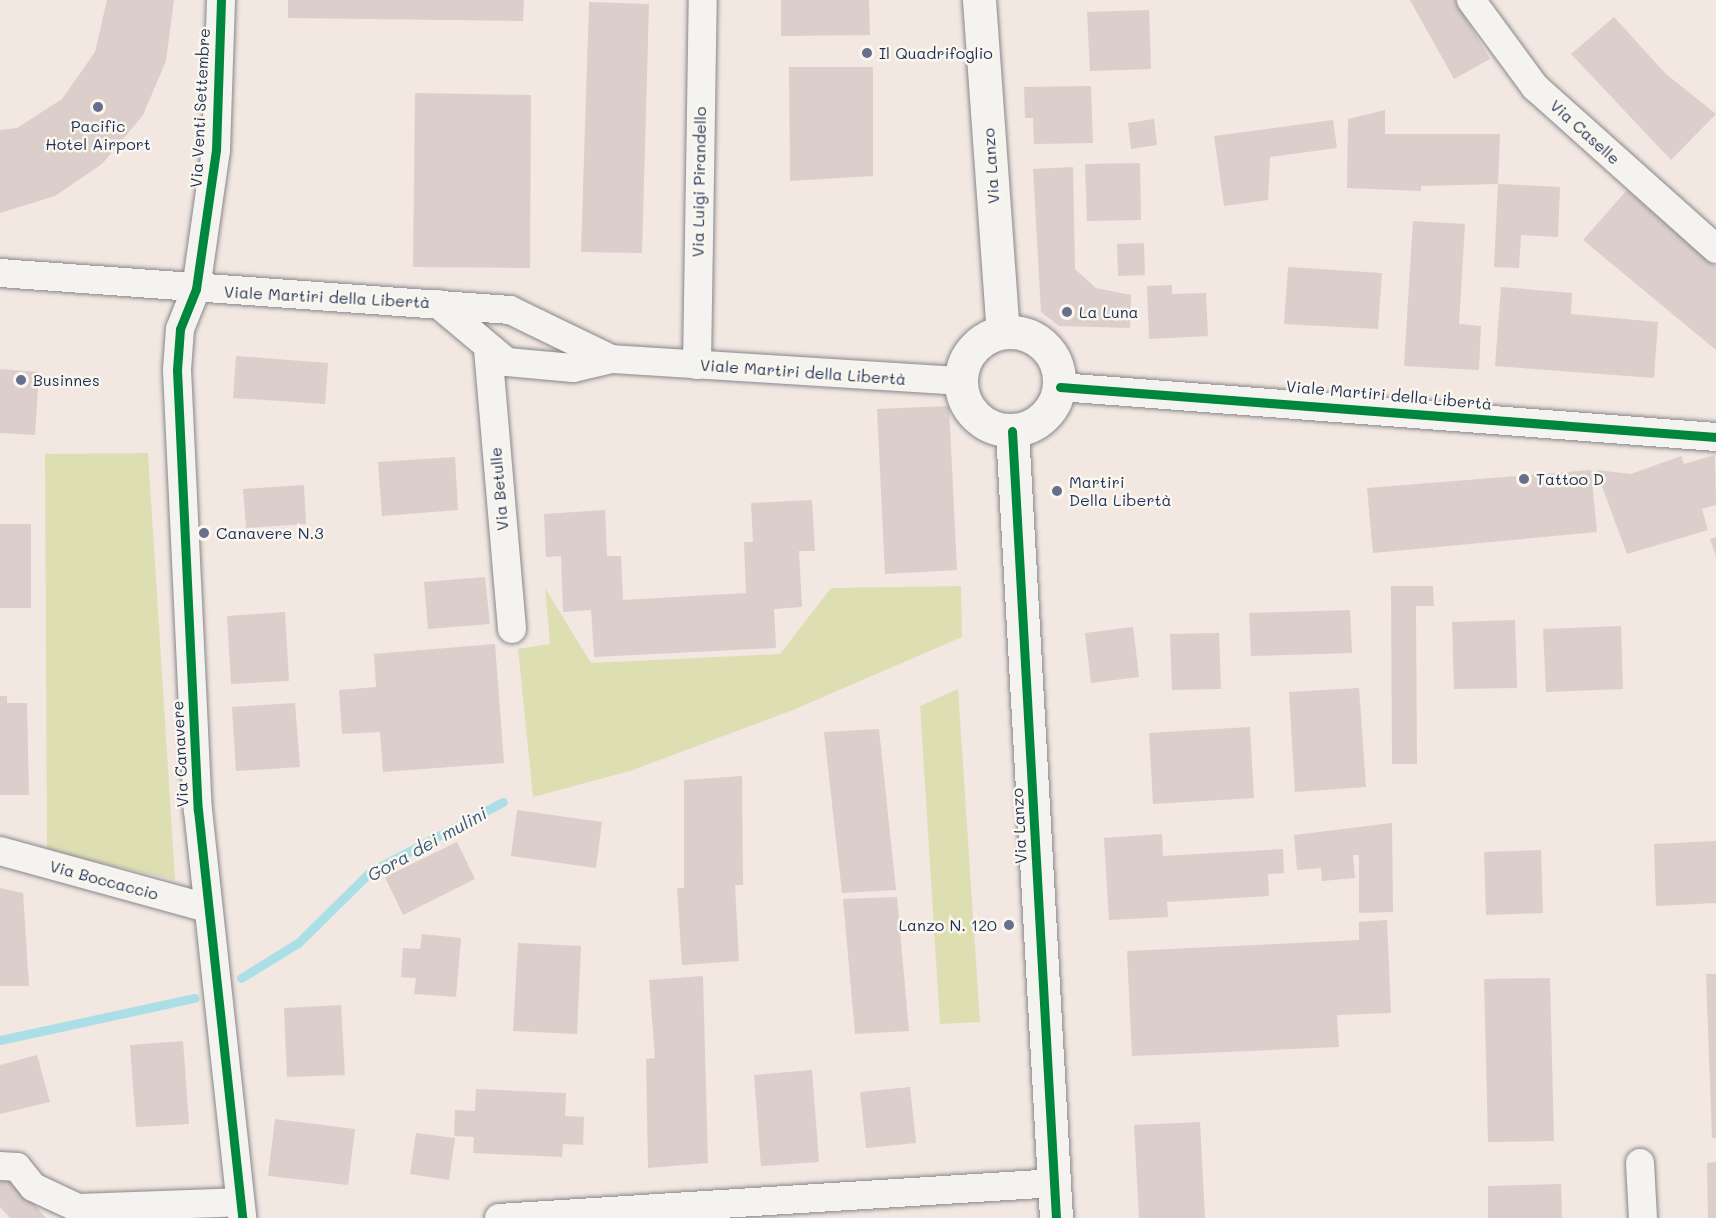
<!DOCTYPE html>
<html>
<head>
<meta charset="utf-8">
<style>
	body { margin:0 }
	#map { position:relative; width:1716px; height:1218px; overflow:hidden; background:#f2e7e1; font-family:Mali,sans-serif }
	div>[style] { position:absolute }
	.green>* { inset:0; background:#dddfb3 }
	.stream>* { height:9px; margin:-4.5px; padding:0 4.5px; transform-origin:4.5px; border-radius:4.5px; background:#abdfe7 }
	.building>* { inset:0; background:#dccecb }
	.roads { filter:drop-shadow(0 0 2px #88878d) drop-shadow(0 0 2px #88878d) }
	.street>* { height:28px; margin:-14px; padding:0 14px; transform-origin:14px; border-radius:14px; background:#f5f3ef }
	.secondary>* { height:33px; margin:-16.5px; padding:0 16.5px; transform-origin:16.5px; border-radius:16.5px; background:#f5f3ef }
	.secondary>.ring { margin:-16.5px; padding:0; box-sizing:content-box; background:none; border:33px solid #f5f3ef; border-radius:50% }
	.cycleway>* { height:9px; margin:-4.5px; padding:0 4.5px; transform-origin:4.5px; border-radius:4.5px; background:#00873e }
	.dots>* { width:16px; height:16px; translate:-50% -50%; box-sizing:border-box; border:3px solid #fbf7ec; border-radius:50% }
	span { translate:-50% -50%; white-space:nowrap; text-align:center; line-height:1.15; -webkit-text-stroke:5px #fbf7ec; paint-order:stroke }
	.poi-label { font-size:16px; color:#1b2f5e }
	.left { translate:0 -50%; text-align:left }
	.right { translate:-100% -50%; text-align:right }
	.street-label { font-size:16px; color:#1b2f5e }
	.water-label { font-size:18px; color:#375a81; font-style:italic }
</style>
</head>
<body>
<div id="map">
	<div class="green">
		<div style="clip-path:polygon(148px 453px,175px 880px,47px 850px,45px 454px)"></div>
		<div style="clip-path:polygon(961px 586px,962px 637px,793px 710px,630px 771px,533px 797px,518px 649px,550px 644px,545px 588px,591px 663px,780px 654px,831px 588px)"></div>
		<div style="clip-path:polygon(958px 689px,980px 1022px,940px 1024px,920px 706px)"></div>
	</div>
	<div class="stream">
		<div style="left:241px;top:978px;width:67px;rotate:-31.6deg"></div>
		<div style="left:298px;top:943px;width:101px;rotate:-44.6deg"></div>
		<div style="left:370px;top:872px;width:150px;rotate:-27.8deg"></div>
		<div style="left:0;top:1040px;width:199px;rotate:-12.2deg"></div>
	</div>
	<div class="building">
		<div style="clip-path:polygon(107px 0,174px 0,166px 61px,143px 115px,102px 164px,55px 196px,0 213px,0 130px,17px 128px,62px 99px,95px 52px)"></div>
		<div style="clip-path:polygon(288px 0,524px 0,523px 21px,288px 18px)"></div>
		<div style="clip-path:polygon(781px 0,869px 0,870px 35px,781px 36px)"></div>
		<div style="clip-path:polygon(1410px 0,1455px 0,1490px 59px,1454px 79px)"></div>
		<div style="clip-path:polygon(589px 2px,649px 4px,642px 253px,581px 252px)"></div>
		<div style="clip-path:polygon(1149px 10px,1151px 69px,1090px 71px,1087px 12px)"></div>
		<div style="clip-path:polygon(1614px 17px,1666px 74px,1716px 114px,1671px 160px,1571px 54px)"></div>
		<div style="clip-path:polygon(789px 67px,873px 67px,873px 176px,790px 181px)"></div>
		<div style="clip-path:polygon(1091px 86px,1093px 143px,1034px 144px,1033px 118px,1025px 118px,1024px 87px)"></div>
		<div style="clip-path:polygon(415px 93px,531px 95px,530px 268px,413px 267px)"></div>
		<div style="clip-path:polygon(1385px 110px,1385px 134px,1500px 134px,1498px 184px,1421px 186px,1421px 191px,1347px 188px,1348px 119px)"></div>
		<div style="clip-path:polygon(1154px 119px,1157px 145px,1131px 149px,1128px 123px)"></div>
		<div style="clip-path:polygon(1333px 120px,1337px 148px,1270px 157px,1268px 200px,1224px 206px,1214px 136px)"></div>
		<div style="clip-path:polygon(1140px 163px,1141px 220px,1087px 221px,1085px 164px)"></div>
		<div style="clip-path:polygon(1073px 167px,1075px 269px,1096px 288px,1131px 295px,1130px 328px,1059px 326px,1041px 312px,1033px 169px)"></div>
		<div style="clip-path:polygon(1498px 184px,1560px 187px,1558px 237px,1521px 235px,1519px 268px,1494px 267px)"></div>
		<div style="clip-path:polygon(1627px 190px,1716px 267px,1716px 350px,1583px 240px)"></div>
		<div style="clip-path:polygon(1413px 221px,1465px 224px,1459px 324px,1481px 326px,1479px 370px,1404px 366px)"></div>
		<div style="clip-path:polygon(1144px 243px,1145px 275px,1118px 276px,1117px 244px)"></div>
		<div style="clip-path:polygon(1288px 267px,1382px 273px,1378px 329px,1284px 324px)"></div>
		<div style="clip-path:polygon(1172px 285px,1172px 294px,1206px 293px,1208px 336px,1149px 339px,1147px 286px)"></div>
		<div style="clip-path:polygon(1501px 287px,1572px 293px,1571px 314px,1658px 322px,1654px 378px,1495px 366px)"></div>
		<div style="clip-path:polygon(236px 356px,328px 363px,325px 404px,233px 398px)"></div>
		<div style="clip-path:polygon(0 369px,39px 372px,35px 435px,0 433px)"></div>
		<div style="clip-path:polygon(949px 406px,957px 570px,885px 574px,877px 409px)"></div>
		<div style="clip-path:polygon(1715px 455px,1716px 505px,1702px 509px,1708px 530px,1627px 554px,1596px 470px,1631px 474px,1681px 456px,1684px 464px)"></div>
		<div style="clip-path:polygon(455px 457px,458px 510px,382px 516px,378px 462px)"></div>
		<div style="clip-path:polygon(1591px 470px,1597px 532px,1373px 553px,1367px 488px)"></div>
		<div style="clip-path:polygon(304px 485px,306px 524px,246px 528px,243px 489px)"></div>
		<div style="clip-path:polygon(812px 500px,815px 551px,799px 551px,802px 607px,774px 609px,776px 648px,594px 657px,591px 610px,563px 612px,561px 556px,546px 557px,544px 514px,605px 510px,607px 556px,621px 556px,623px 600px,746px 593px,744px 542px,753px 542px,751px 503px)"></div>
		<div style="clip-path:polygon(0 524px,31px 524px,31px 608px,0 608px)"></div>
		<div style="clip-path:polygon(1716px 537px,1716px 556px,1710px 539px)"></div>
		<div style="clip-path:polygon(485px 577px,490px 624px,428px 629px,424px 582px)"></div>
		<div style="clip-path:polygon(1391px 586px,1433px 586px,1434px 606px,1416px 606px,1417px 764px,1392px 764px)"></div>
		<div style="clip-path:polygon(1350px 610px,1352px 653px,1251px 656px,1249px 613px)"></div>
		<div style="clip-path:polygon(285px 612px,289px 681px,231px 684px,227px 616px)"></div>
		<div style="clip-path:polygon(1515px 620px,1517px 688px,1454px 689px,1452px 622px)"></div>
		<div style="clip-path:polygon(1621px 626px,1623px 689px,1546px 692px,1543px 629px)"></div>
		<div style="clip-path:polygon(1133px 627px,1139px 677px,1091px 683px,1085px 633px)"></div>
		<div style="clip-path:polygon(1219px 633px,1221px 689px,1172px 690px,1170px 634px)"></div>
		<div style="clip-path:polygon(495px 644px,504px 763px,383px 772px,380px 732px,342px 734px,339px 690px,376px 687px,374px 654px)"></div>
		<div style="clip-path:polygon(1359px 688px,1366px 787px,1295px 792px,1289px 692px)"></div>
		<div style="clip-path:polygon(0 696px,7px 696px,7px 703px,27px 703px,29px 795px,0 795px)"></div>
		<div style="clip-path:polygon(295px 703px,300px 767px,236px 771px,232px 707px)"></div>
		<div style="clip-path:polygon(1250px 727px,1254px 798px,1153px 804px,1149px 733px)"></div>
		<div style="clip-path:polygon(879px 729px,896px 890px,842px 893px,824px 732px)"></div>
		<div style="clip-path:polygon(742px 776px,743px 885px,735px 885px,739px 961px,682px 965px,677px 888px,684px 888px,684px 780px)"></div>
		<div style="clip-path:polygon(517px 810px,602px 822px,596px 868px,511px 856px)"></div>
		<div style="clip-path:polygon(1392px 823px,1393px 912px,1359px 913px,1359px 855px,1353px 855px,1355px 878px,1322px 881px,1321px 868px,1297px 870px,1294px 835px)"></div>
		<div style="clip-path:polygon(1162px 834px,1163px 856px,1283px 849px,1284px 873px,1268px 874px,1269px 896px,1167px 902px,1168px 917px,1109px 920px,1104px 838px)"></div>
		<div style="clip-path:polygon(1716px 841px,1716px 903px,1656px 906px,1654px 844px)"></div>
		<div style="clip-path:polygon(457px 842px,475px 879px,403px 915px,385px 877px)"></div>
		<div style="clip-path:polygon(1541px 850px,1543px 913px,1486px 915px,1484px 852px)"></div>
		<div style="clip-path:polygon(0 888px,23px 893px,29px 986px,0 986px)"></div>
		<div style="clip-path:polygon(897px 897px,909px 1031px,855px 1034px,843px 899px)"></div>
		<div style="clip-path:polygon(1387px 920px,1391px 1013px,1337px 1015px,1339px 1047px,1132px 1056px,1127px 951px,1359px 940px,1359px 922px)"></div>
		<div style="clip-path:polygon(422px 934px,461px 938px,456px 997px,414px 994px,416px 978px,401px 977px,403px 948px,420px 949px)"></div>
		<div style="clip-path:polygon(518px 943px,581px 946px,577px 1034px,513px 1031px)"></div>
		<div style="clip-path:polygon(1706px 974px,1716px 974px,1716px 1138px,1712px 1138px)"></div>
		<div style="clip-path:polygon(703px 976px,708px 1163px,648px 1168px,646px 1059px,655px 1058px,649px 980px)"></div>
		<div style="clip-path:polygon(1550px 978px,1554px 1141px,1488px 1142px,1484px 979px)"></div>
		<div style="clip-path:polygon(341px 1005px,345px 1075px,287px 1077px,284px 1008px)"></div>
		<div style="clip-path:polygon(183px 1041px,189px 1124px,136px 1127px,130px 1045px)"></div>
		<div style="clip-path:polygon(37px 1055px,50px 1102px,0 1114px,0 1065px)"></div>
		<div style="clip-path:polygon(812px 1070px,819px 1162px,761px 1166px,754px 1075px)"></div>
		<div style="clip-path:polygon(910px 1087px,916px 1143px,866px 1148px,860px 1092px)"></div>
		<div style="clip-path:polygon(476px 1089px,566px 1093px,565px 1116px,584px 1117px,583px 1145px,563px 1144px,562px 1157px,473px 1153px,474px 1137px,454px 1136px,455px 1110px,475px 1111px)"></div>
		<div style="clip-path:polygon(275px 1119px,355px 1129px,348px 1185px,268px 1176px)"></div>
		<div style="clip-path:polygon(1200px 1122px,1205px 1218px,1139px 1218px,1134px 1125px)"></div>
		<div style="clip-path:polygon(416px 1133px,455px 1138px,449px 1180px,410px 1174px)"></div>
		<div style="clip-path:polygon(1716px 1162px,1716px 1218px,1708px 1218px,1707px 1163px)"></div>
		<div style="clip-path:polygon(0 1177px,13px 1178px,46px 1218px,10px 1218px,0 1207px)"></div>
		<div style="clip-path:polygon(1561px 1184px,1562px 1218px,1488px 1218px,1488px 1186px)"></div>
	</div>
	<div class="roads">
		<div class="street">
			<div style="left:221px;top:0;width:150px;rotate:91.9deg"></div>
			<div style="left:216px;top:150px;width:140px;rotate:98.2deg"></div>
			<div style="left:196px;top:289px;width:43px;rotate:111.8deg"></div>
			<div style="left:180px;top:329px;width:41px;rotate:94.2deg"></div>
			<div style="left:177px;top:370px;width:441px;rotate:87.3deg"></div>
			<div style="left:198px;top:810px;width:410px;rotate:83.8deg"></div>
			<div style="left:1471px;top:0;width:108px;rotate:53.7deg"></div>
			<div style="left:1535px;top:87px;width:243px;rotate:41.8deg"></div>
			<div style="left:0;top:273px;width:511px;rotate:4.15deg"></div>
			<div style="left:510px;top:310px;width:112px;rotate:25.9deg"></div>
			<div style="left:438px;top:304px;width:90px;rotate:40deg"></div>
			<div style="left:507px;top:362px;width:66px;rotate:5.2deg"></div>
			<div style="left:573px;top:368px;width:39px;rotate:-13deg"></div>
			<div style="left:611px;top:359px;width:350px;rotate:3.6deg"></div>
			<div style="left:488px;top:349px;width:281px;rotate:85.1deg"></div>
			<div style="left:697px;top:365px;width:365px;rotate:-89.1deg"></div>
			<div style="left:1060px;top:387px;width:658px;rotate:4.36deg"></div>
			<div style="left:0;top:851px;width:215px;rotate:15.4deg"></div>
			<div style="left:1640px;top:1163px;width:55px;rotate:86.9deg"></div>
			<div style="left:0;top:1166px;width:17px;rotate:3deg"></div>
			<div style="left:17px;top:1167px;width:26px;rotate:51deg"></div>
			<div style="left:33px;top:1187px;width:50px;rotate:25deg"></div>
			<div style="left:78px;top:1208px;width:160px;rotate:-2.1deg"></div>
			<div style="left:499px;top:1218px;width:557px;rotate:-3.6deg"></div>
		</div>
		<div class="secondary">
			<div style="left:979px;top:0;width:333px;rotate:85.9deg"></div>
			<div class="ring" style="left:961px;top:332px;width:65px;height:65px"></div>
			<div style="left:1012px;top:431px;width:788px;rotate:86.8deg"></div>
		</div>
	</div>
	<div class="cycleway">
		<div style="left:221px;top:0;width:150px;rotate:91.9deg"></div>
		<div style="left:216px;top:150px;width:140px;rotate:98.2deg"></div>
		<div style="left:196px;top:289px;width:43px;rotate:111.8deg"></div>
		<div style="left:180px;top:329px;width:41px;rotate:94.2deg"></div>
		<div style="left:177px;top:370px;width:441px;rotate:87.3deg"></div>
		<div style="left:198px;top:810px;width:410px;rotate:83.8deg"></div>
		<div style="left:1060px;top:387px;width:658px;rotate:4.36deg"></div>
		<div style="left:1012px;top:431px;width:788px;rotate:86.8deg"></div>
	</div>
	<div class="dots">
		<div style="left:867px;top:53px;background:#666f8c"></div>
		<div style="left:98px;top:107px;background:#666f8c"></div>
		<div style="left:1067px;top:312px;background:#666f8c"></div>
		<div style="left:21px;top:380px;background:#666f8c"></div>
		<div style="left:1524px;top:479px;background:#666f8c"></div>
		<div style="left:1057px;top:491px;background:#666f8c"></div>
		<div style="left:204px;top:533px;background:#666f8c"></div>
		<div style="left:1009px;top:925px;background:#666f8c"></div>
	</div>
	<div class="poi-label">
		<span class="left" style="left:879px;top:53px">Il Quadrifoglio</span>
		<span style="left:98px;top:135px">Pacific<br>Hotel Airport</span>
		<span class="left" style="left:1079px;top:312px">La Luna</span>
		<span class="left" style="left:33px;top:380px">Businnes</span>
		<span class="left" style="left:1536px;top:479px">Tattoo D</span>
		<span class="left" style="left:1069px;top:491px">Martiri<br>Della Libertà</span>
		<span class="left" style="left:216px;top:533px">Canavere N.3</span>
		<span class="right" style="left:997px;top:925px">Lanzo N. 120</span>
	</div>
	<div class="street-label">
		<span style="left:200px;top:108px;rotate:-87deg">Via Venti Settembre</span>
		<span style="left:1585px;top:132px;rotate:42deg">Via Caselle</span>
		<span style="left:991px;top:166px;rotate:-94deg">Via Lanzo</span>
		<span style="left:699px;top:182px;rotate:-89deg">Via Luigi Pirandello</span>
		<span style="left:327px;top:297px;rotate:3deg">Viale Martiri della Libertà</span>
		<span style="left:803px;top:372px;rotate:4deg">Viale Martiri della Libertà</span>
		<span style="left:1389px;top:395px;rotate:5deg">Viale Martiri della Libertà</span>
		<span style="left:499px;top:489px;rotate:-95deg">Via Betulle</span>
		<span style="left:180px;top:754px;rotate:-93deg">Via Canavere</span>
		<span style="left:1019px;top:826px;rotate:-93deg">Via Lanzo</span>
		<span style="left:104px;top:880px;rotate:15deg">Via Boccaccio</span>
	</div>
	<div class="water-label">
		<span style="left:427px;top:844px;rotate:-29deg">Gora dei mulini</span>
	</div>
</div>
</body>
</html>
